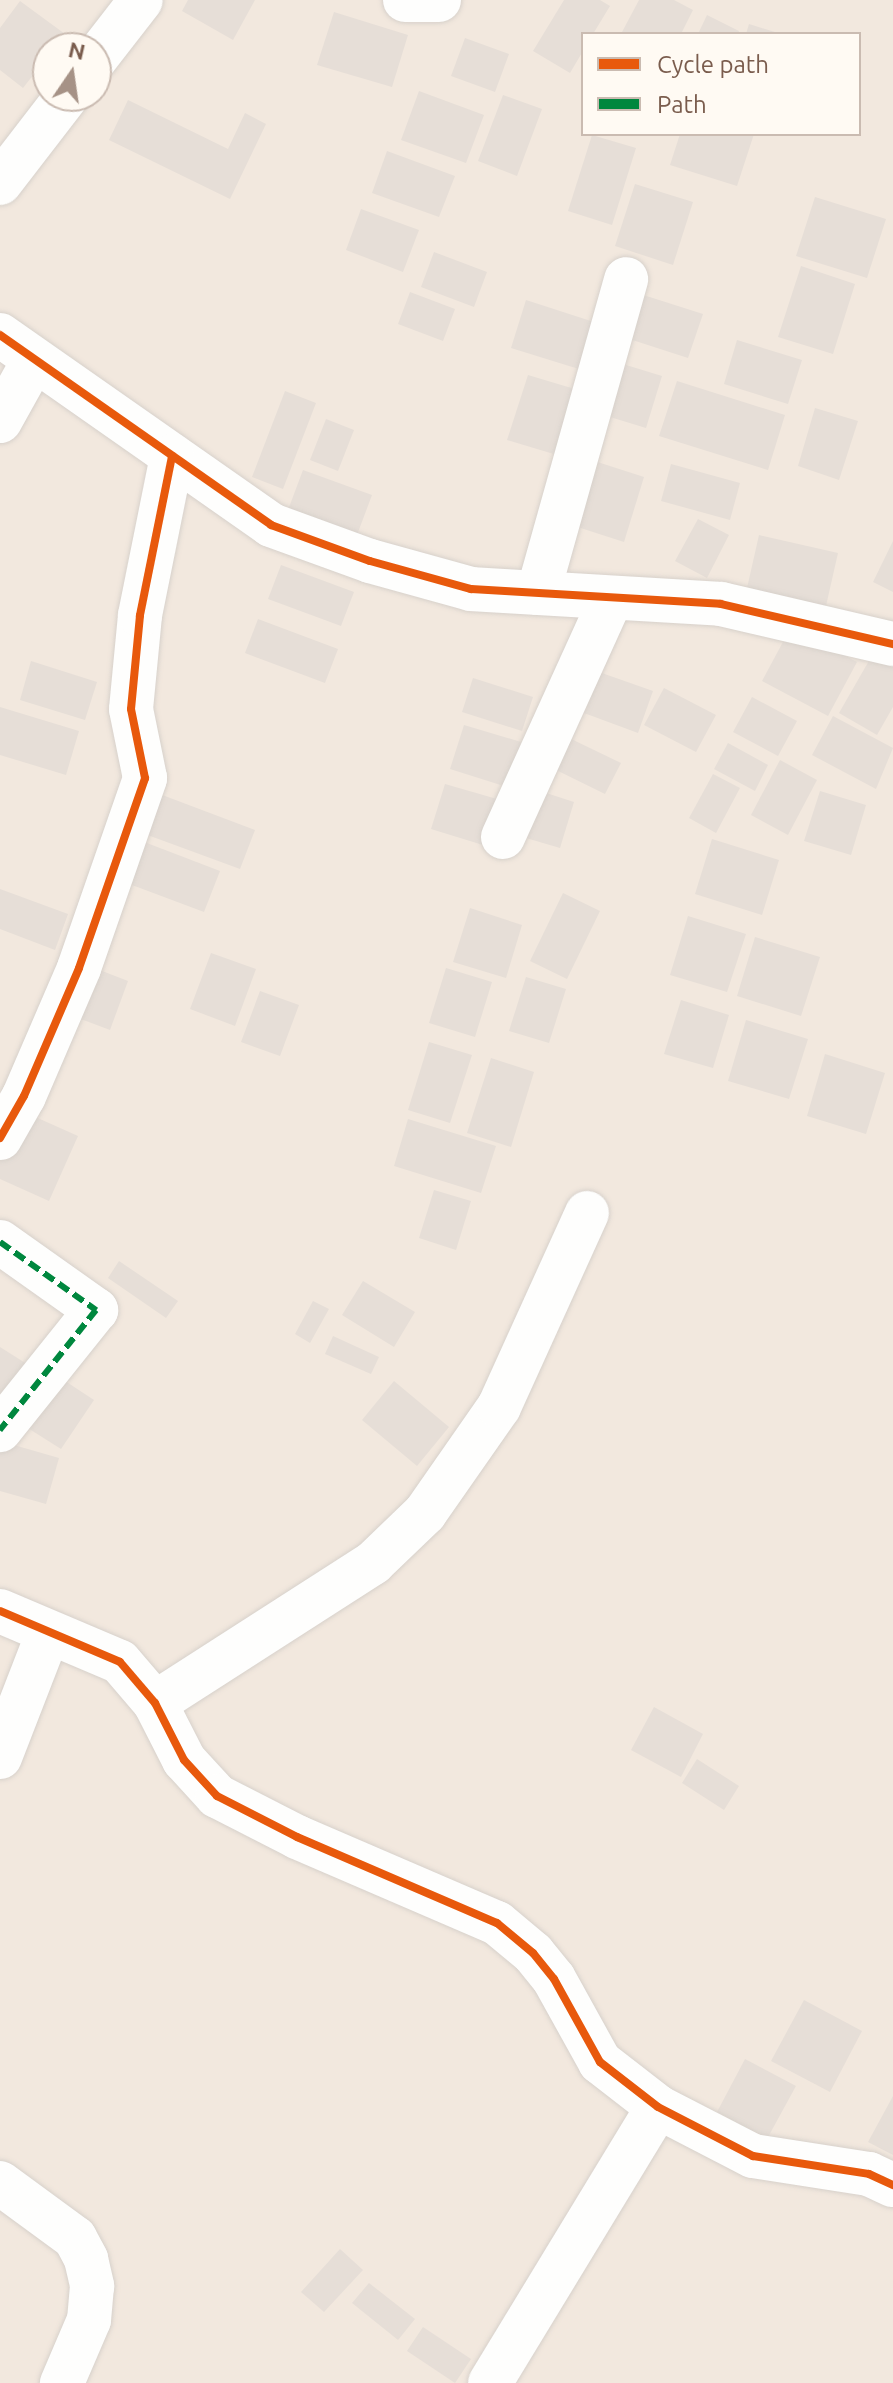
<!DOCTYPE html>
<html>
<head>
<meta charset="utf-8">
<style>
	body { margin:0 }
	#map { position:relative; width:893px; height:2383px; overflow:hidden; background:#f9f5f0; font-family:Ubuntu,sans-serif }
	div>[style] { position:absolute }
	.residential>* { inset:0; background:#f2e8de }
	.building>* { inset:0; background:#e6ded7 }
	.roads { filter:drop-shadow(0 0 2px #d7d1cb) drop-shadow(0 0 2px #d7d1cb) }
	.minor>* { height:44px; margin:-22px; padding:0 22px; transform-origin:22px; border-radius:22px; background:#fefefd }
	.quiet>* { height:6px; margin-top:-3px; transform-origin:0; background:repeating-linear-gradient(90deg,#00873e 0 12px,transparent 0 18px) }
	.cycleway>* { height:8px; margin:-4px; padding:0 4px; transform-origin:4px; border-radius:4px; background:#e8590c }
	span { translate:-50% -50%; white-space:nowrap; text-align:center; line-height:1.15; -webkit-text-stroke:7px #fffaf3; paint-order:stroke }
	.legend { position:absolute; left:581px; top:32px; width:280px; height:104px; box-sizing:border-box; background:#fffaf3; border:2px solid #cabbb1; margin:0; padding:10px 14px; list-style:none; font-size:24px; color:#7a5c4d }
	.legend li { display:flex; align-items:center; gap:16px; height:40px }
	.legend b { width:40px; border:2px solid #cabbb1 }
	.north { position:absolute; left:32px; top:32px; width:80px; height:80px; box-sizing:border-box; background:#fffaf3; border:2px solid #cabbb1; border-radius:50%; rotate:13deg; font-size:22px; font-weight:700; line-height:32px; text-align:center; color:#7a5c4d }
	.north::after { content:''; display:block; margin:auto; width:28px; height:36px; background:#a69286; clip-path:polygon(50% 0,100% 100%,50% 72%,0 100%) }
</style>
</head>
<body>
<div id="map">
	<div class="residential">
		<div style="clip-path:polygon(evenodd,0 0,893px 0,893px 2383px,0 2383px,0 0,583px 34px,859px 34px,859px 134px,583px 134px,583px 34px,0 0,48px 48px,96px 48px,96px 96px,48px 96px,48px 48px)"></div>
	</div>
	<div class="building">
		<div style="clip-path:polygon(188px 0,255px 0,233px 40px,182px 11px)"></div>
		<div style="clip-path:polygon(564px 0,600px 0,610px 6px,593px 34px,583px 34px,583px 51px,570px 73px,533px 51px)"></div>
		<div style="clip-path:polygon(639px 0,674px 0,693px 10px,681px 34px,627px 34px,622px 32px)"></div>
		<div style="clip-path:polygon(20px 1px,65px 34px,48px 48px,48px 56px,23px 88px,0 70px,0 28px)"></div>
		<div style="clip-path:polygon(334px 12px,408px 35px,392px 87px,317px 65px)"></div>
		<div style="clip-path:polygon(707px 15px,739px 31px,738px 34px,698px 34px)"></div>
		<div style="clip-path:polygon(749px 24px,778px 33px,778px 34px,746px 34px)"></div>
		<div style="clip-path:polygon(465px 38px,509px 54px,495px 92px,451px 76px)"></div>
		<div style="clip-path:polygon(419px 91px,484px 115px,466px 163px,401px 140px)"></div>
		<div style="clip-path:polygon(503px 95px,542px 109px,517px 176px,478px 161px)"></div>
		<div style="clip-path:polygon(128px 100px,228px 149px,245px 113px,266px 124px,230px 199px,109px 140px)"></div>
		<div style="clip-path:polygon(680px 134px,754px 134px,737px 186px,670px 165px)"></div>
		<div style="clip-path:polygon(592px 135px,636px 148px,612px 225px,568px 211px)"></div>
		<div style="clip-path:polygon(387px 151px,455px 176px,439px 217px,372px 193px)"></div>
		<div style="clip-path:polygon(635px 184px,693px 202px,673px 265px,615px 246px)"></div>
		<div style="clip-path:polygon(815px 197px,886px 219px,867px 278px,796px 256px)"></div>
		<div style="clip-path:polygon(361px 209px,419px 230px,403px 272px,346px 250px)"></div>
		<div style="clip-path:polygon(434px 252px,487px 272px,474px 307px,421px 287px)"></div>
		<div style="clip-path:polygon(801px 266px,855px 284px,833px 354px,778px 337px)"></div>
		<div style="clip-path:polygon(410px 292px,455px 309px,443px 341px,398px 324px)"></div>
		<div style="clip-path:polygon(634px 292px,703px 314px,688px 358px,620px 336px)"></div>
		<div style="clip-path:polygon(526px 300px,597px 323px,582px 370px,511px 348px)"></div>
		<div style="clip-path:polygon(737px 340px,802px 360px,788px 404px,724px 384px)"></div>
		<div style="clip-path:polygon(613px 361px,662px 376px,646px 428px,597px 413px)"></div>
		<div style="clip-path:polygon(528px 375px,578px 390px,557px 455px,507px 440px)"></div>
		<div style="clip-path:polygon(677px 381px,785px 415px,768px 470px,659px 436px)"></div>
		<div style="clip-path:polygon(285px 391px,316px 403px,283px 489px,252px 477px)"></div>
		<div style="clip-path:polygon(815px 408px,858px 421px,839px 480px,798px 466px)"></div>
		<div style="clip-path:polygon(326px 419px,354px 430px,338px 471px,310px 460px)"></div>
		<div style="clip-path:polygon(582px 457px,644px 477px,624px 542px,562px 522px)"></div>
		<div style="clip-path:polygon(671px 464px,740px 483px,730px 520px,661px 501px)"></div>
		<div style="clip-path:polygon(303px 470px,372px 495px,354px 543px,285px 518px)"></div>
		<div style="clip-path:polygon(698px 519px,729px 535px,707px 578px,675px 561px)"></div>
		<div style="clip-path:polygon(759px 535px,838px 553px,826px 606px,747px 588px)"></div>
		<div style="clip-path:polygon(893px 541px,893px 592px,873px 582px)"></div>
		<div style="clip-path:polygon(281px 565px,354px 592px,341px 626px,268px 599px)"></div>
		<div style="clip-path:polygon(258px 619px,338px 649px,325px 683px,245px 653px)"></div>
		<div style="clip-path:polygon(791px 627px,857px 662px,828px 716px,762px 681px)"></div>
		<div style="clip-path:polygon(874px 652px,893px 663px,893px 707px,877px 735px,839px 713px)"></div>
		<div style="clip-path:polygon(31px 661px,97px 682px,85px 720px,20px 700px)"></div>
		<div style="clip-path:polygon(599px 672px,653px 691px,638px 733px,584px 713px)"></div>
		<div style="clip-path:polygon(473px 678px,533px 697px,522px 731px,462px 712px)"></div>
		<div style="clip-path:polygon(664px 688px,716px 715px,696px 752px,644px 725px)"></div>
		<div style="clip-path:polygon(752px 697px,797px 721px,778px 756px,733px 732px)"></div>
		<div style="clip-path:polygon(0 707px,79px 731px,66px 775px,0 755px)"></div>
		<div style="clip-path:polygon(833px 716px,893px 748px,876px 789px,812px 755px)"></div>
		<div style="clip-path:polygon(464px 725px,521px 742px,507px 787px,450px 769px)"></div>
		<div style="clip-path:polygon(565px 736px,621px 763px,605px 794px,550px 767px)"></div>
		<div style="clip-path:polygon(728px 743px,768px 765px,755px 791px,714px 769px)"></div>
		<div style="clip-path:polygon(780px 760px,817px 780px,788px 835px,751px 815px)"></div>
		<div style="clip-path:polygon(713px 774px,740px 788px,716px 833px,689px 818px)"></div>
		<div style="clip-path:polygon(445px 784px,497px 799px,483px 845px,431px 829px)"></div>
		<div style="clip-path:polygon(149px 790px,255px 830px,240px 869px,134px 830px)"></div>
		<div style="clip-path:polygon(540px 791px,574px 802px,560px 848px,526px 838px)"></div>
		<div style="clip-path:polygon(820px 791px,866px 805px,851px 855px,804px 841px)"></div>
		<div style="clip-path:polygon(712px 839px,779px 860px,762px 915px,695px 894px)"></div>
		<div style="clip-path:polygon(139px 840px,220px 871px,204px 912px,124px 882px)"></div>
		<div style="clip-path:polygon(0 889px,68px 914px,55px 950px,0 929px)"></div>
		<div style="clip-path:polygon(563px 893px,600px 911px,567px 979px,530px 961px)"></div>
		<div style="clip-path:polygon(470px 908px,522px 925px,506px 978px,453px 962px)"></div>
		<div style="clip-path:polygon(688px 916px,746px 934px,727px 992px,670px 975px)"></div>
		<div style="clip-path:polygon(755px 937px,820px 957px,801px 1016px,737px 996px)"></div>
		<div style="clip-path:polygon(211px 953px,256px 969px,235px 1026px,190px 1009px)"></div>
		<div style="clip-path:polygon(84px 964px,128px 981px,110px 1030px,65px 1013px)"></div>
		<div style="clip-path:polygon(446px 968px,492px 982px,475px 1037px,429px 1023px)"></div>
		<div style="clip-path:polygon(526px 977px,566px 989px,549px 1043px,509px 1031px)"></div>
		<div style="clip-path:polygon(260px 991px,299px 1005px,280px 1056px,241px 1042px)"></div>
		<div style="clip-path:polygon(681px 1000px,729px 1015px,713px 1068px,664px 1054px)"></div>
		<div style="clip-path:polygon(746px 1020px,808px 1039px,789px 1099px,728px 1081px)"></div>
		<div style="clip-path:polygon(429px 1042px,472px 1055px,450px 1123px,408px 1110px)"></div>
		<div style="clip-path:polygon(825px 1054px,885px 1073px,866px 1134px,807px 1116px)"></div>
		<div style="clip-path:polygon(491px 1058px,534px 1072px,511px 1147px,467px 1133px)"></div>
		<div style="clip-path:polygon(22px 1111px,78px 1136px,49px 1201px,0 1179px,0 1160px)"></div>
		<div style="clip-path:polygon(408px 1119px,496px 1146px,481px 1193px,394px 1166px)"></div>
		<div style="clip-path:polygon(434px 1190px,471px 1201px,456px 1250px,419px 1238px)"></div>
		<div style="clip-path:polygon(119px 1261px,178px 1301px,166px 1318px,108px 1278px)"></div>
		<div style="clip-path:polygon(363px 1281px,415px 1312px,394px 1347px,342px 1315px)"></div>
		<div style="clip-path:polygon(313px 1301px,329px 1309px,310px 1343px,295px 1334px)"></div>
		<div style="clip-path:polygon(333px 1336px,379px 1357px,371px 1374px,325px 1354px)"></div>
		<div style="clip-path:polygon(0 1347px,30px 1366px,0 1411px)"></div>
		<div style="clip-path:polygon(56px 1375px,94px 1400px,61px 1449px,23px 1425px)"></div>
		<div style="clip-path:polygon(394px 1381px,449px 1427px,417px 1466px,362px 1420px)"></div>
		<div style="clip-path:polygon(0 1441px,59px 1458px,46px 1504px,0 1491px)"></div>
		<div style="clip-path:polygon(654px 1707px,703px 1734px,681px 1777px,631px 1750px)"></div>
		<div style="clip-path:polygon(697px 1759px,739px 1786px,724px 1810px,682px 1783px)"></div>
		<div style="clip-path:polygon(804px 2000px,862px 2031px,830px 2092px,771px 2061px)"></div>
		<div style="clip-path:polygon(745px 2059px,796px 2086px,767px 2139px,717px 2112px)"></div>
		<div style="clip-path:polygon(893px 2096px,893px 2155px,868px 2142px)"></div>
		<div style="clip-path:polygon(340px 2249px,363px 2270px,324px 2312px,301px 2292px)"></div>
		<div style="clip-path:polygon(369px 2283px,415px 2319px,398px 2340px,352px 2303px)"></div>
		<div style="clip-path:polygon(423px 2327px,471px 2359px,455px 2383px,407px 2351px)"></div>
	</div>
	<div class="roads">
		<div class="minor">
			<div style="left:405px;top:0;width:34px"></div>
			<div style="left:96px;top:58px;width:73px;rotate:-52.2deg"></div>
			<div style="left:0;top:183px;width:110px;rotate:-52.4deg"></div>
			<div style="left:0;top:335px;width:331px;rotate:35deg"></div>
			<div style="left:271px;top:525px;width:105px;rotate:20deg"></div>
			<div style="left:370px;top:561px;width:105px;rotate:15.5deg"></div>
			<div style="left:471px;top:589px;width:250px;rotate:3.4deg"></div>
			<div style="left:721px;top:604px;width:177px;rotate:13.1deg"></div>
			<div style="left:0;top:421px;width:70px;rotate:-60.9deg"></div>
			<div style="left:538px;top:593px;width:326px;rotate:-74.3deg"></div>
			<div style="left:503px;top:837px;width:261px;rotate:-65.6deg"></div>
			<div style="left:0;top:1138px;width:48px;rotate:-60.3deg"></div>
			<div style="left:24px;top:1096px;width:139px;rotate:-66.7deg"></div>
			<div style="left:79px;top:968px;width:201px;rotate:-70.8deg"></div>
			<div style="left:145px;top:778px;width:70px;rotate:-101.5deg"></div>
			<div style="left:131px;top:709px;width:94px;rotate:-84.5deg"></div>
			<div style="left:140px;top:615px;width:162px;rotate:-78.6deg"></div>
			<div style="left:0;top:1242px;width:118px;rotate:35.3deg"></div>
			<div style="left:96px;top:1310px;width:154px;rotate:128.7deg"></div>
			<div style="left:0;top:1611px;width:130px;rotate:23deg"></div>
			<div style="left:120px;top:1662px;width:54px;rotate:49.5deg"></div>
			<div style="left:155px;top:1703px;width:64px;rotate:63deg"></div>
			<div style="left:184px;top:1760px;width:49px;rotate:47.5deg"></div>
			<div style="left:217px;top:1796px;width:90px;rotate:27.1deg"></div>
			<div style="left:297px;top:1837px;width:218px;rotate:23.3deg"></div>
			<div style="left:497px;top:1923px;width:47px;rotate:39.8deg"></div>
			<div style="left:533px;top:1953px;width:33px;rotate:51deg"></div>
			<div style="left:554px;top:1979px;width:95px;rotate:61deg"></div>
			<div style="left:600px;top:2062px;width:73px;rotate:37.8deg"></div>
			<div style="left:658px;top:2107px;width:107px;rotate:27.3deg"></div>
			<div style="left:753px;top:2156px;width:117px;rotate:8.8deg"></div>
			<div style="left:869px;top:2174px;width:26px;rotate:25deg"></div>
			<div style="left:155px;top:1703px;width:259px;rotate:-32.7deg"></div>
			<div style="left:373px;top:1563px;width:72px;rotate:-43.9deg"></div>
			<div style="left:425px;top:1513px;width:129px;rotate:-55.1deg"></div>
			<div style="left:499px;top:1407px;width:213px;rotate:-65.6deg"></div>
			<div style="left:0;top:1757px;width:133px;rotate:-68.8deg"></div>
			<div style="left:0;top:2183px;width:93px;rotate:36.3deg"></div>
			<div style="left:75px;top:2238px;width:24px;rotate:62deg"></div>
			<div style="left:86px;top:2259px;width:28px;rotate:77deg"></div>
			<div style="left:92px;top:2286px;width:34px;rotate:95deg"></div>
			<div style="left:89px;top:2320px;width:69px;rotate:113.2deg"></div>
			<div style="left:490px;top:2383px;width:323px;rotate:-58.7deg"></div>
		</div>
	</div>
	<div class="quiet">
		<div style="left:0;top:1242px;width:118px;rotate:35.3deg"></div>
		<div style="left:96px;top:1310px;width:154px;rotate:128.7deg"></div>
	</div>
	<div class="cycleway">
		<div style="left:0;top:335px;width:331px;rotate:35deg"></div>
		<div style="left:271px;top:525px;width:105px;rotate:20deg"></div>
		<div style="left:370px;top:561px;width:105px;rotate:15.5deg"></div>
		<div style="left:471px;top:589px;width:250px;rotate:3.4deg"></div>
		<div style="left:721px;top:604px;width:177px;rotate:13.1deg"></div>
		<div style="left:0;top:1138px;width:48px;rotate:-60.3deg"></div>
		<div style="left:24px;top:1096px;width:139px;rotate:-66.7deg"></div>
		<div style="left:79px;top:968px;width:201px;rotate:-70.8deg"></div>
		<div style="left:145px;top:778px;width:70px;rotate:-101.5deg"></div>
		<div style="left:131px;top:709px;width:94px;rotate:-84.5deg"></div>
		<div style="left:140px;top:615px;width:162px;rotate:-78.6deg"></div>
		<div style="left:0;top:1611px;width:130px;rotate:23deg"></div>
		<div style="left:120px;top:1662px;width:54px;rotate:49.5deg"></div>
		<div style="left:155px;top:1703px;width:64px;rotate:63deg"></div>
		<div style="left:184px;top:1760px;width:49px;rotate:47.5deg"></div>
		<div style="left:217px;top:1796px;width:90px;rotate:27.1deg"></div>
		<div style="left:297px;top:1837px;width:218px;rotate:23.3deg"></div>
		<div style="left:497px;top:1923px;width:47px;rotate:39.8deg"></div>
		<div style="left:533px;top:1953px;width:33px;rotate:51deg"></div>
		<div style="left:554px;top:1979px;width:95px;rotate:61deg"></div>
		<div style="left:600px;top:2062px;width:73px;rotate:37.8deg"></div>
		<div style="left:658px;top:2107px;width:107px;rotate:27.3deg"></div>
		<div style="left:753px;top:2156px;width:117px;rotate:8.8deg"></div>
		<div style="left:869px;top:2174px;width:26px;rotate:25deg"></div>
	</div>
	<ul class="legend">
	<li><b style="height:10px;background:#e8590c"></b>Cycle path</li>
	<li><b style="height:10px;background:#00873e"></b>Path</li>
	</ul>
	<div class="north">N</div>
</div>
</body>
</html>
